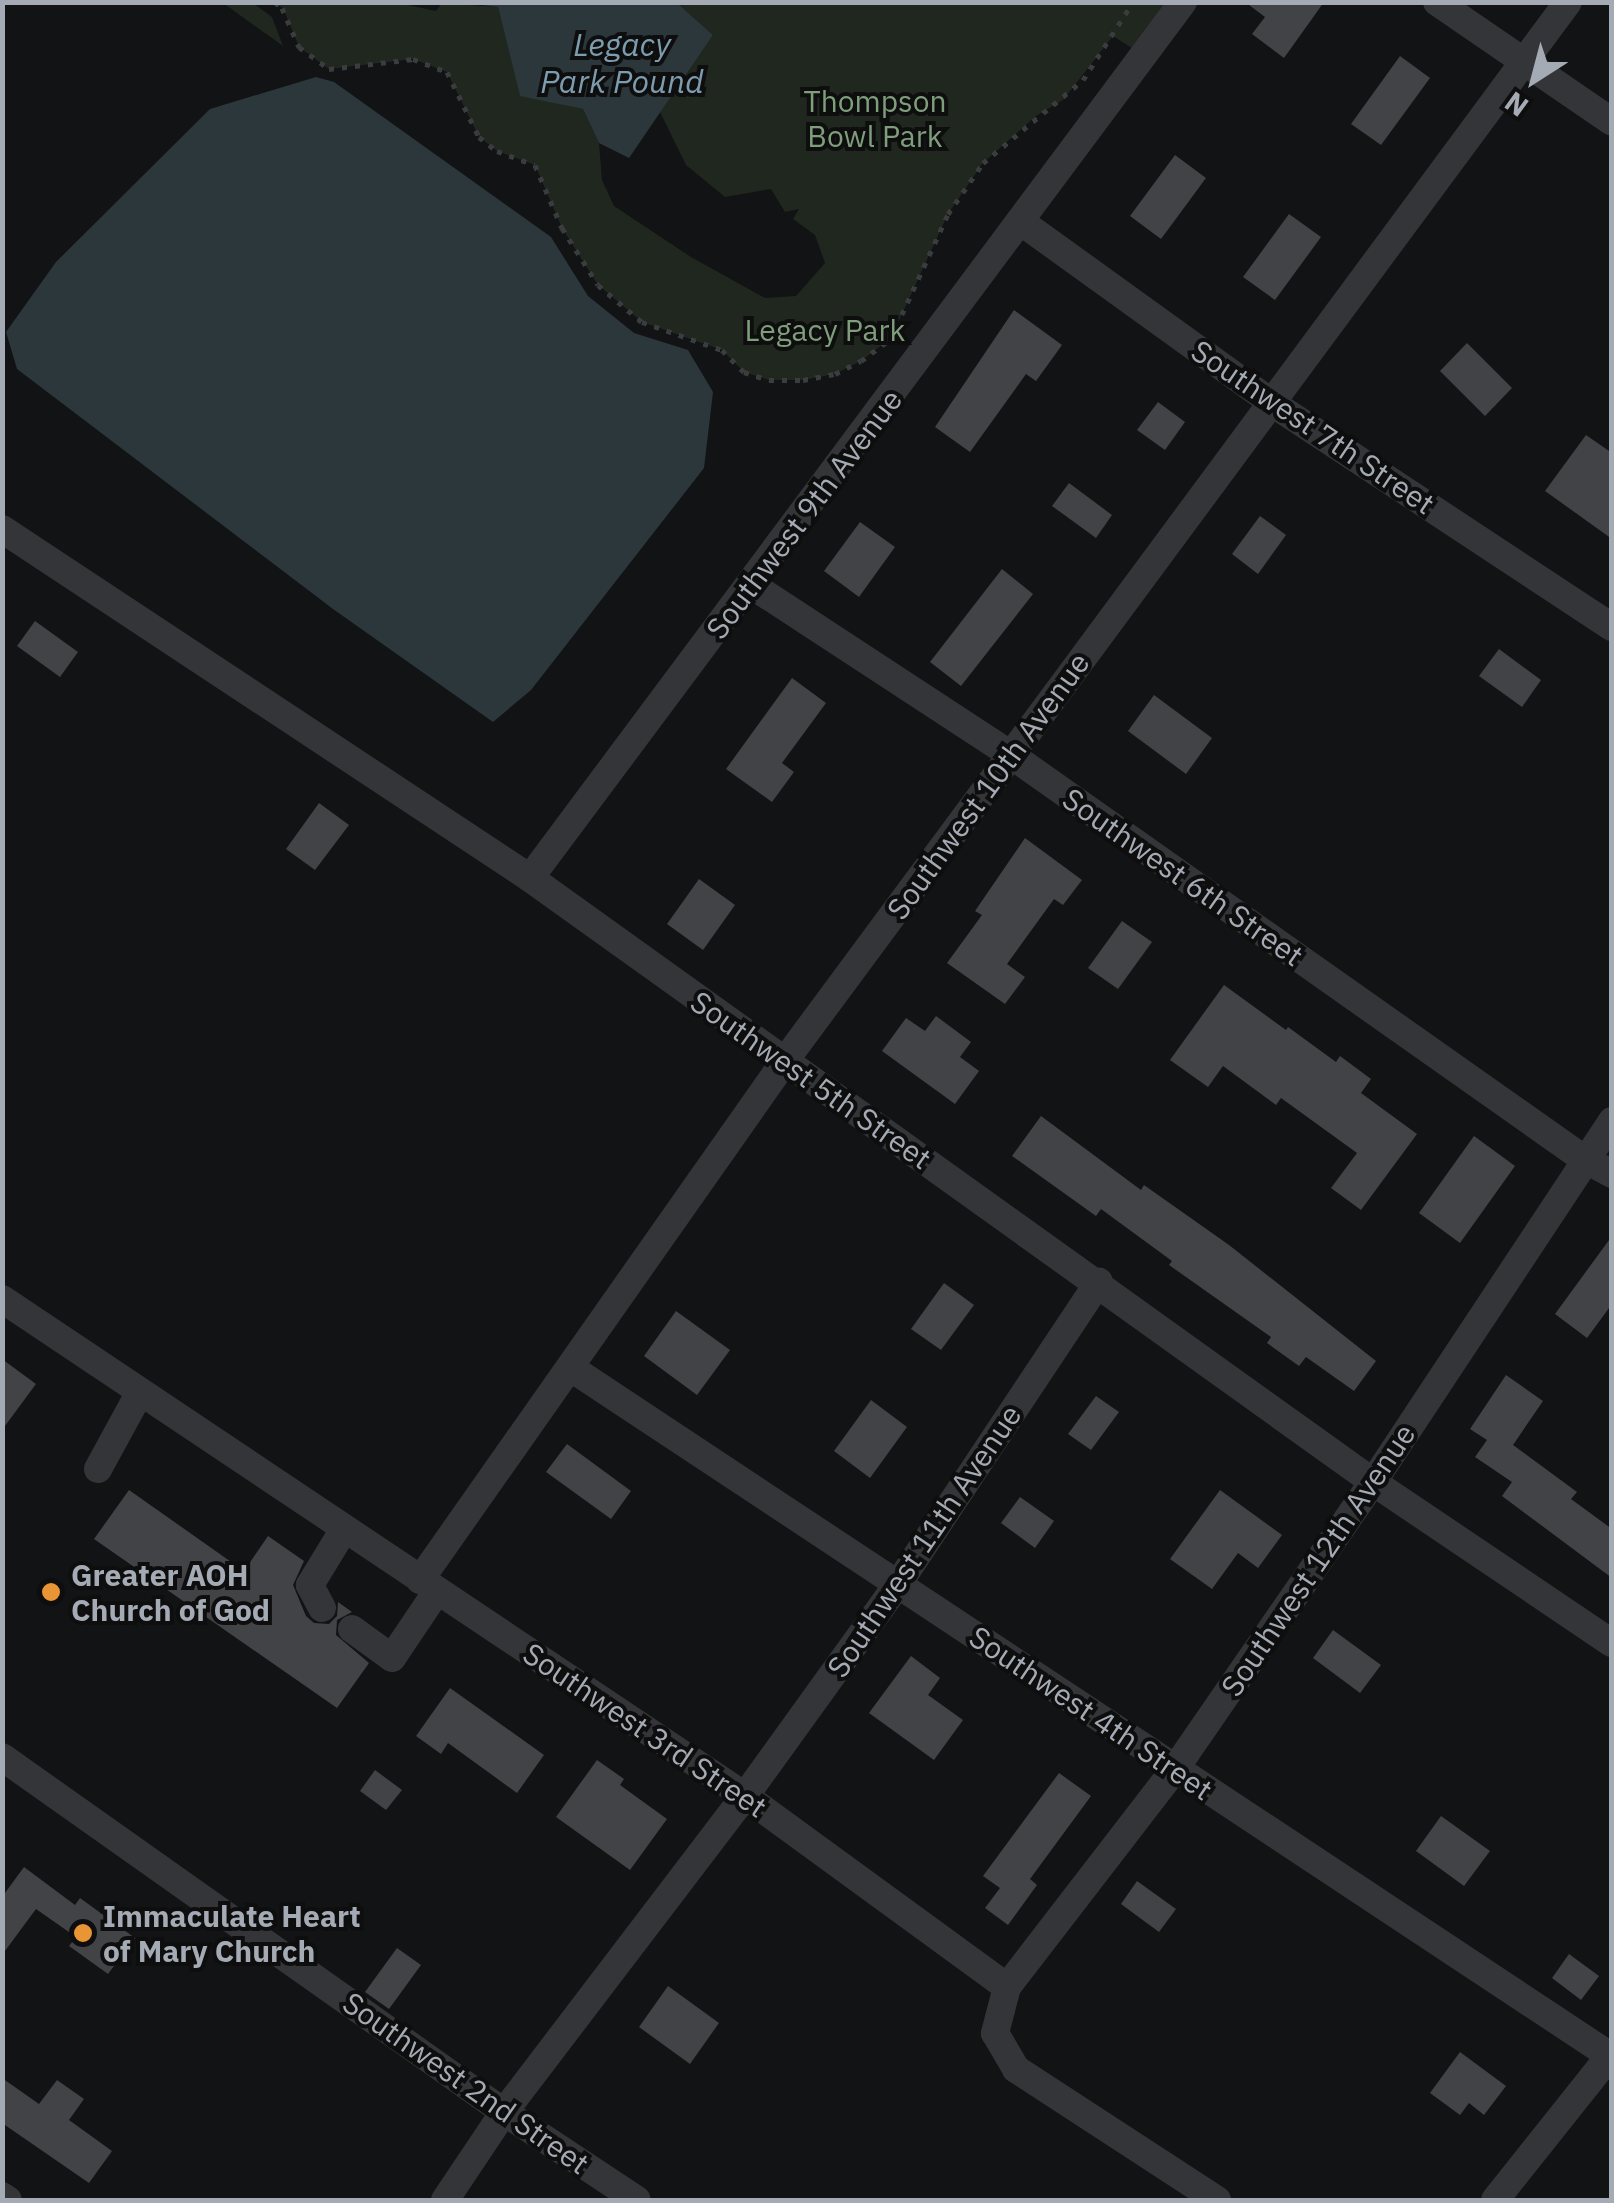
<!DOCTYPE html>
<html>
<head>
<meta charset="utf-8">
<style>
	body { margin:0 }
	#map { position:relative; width:1614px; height:2203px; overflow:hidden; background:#121314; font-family:"IBM Plex Sans",sans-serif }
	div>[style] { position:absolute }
	.green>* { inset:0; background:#1f271f }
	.water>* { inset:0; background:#2c373c }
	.building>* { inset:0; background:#424347 }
	.path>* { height:5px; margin-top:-2.5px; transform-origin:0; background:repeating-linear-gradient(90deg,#3a3c40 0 5px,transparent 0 13px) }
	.minor>* { height:28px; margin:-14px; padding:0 14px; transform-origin:14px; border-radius:14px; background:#343539 }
	.dots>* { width:28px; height:28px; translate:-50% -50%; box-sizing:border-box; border:5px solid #0e0e0f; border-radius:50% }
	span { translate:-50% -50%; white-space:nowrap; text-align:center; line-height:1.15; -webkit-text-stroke:8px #0e0e0f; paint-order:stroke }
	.park-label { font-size:30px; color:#7f9e7c }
	.street-label { font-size:30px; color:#a5abb4 }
	.poi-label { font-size:30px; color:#a5abb4; font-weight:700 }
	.left { translate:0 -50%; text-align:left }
	.water-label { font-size:32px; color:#7d9dae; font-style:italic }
	.frame { position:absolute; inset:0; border:5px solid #a5abb4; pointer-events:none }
	.north { position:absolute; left:1484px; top:30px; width:100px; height:100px; -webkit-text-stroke:8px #0e0e0f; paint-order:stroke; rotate:216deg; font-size:28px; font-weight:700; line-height:40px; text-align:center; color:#a5abb4 }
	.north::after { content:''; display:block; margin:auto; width:35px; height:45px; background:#a5abb4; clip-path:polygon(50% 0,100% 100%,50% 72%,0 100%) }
</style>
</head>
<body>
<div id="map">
	<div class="green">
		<div style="clip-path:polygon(223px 3px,253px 3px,272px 17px,283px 46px)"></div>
		<div style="clip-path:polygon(275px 3px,399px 3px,436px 11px,442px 3px,498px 7px,520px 95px,583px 109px,599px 143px,602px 180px,614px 206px,691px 257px,765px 298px,796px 296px,825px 263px,815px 235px,793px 219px,799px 209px,785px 212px,771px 189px,725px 197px,686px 165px,660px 112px,713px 35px,677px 3px,1168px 3px,1135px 50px,1113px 36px,1063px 100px,1036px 116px,983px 163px,948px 214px,891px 338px,861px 361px,835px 374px,803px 380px,769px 380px,744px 372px,722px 350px,642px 322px,598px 285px,562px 228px,535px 165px,497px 151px,479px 137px,447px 72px,413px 59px,329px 69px,299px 47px,283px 8px)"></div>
	</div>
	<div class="water">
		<div style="clip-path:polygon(465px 3px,677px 3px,713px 35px,629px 158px,599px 143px,583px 109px,520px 96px,498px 7px)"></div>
		<div style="clip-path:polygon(316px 77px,334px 82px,551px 237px,588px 296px,634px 333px,688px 350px,713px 392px,704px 468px,531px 690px,493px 722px,333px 609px,17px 369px,6px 332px,56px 262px,210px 109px)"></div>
	</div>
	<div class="building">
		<div style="clip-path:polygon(1245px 2px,1324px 2px,1284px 58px,1252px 34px,1265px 17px)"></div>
		<div style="clip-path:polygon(1400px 56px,1430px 78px,1381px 145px,1351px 124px)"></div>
		<div style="clip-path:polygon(1175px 155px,1206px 178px,1161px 239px,1130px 216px)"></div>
		<div style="clip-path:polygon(1289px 214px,1321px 237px,1275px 300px,1243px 277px)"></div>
		<div style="clip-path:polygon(1014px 310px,1062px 345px,1036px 381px,1026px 374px,970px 452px,935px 427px)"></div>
		<div style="clip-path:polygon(1467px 343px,1512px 388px,1485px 416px,1440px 371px)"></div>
		<div style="clip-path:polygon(1158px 402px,1185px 422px,1165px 450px,1137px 430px)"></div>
		<div style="clip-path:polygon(1586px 435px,1612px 453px,1612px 539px,1545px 491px)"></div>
		<div style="clip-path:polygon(1069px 483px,1112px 515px,1096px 538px,1052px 506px)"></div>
		<div style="clip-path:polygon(1260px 516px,1286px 535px,1258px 574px,1232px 554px)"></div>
		<div style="clip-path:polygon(860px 522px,895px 547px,859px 597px,824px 571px)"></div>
		<div style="clip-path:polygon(1002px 569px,1033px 594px,961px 686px,930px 662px)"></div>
		<div style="clip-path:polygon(35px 621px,78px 652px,60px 677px,17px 646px)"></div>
		<div style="clip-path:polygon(1499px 649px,1541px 680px,1522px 707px,1479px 676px)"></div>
		<div style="clip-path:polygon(792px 678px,826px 703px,782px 763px,794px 772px,772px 802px,726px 769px)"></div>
		<div style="clip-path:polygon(1154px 695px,1212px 738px,1186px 774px,1128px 731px)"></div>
		<div style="clip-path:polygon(319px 803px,349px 825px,315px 870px,286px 849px)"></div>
		<div style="clip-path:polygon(1025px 838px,1082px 880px,1063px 905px,1054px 899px,1007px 964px,1025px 977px,1005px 1004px,947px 963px,982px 915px,975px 911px)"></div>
		<div style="clip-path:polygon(699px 879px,735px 905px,703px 950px,667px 924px)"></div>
		<div style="clip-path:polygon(1122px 921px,1152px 942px,1118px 989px,1088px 968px)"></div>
		<div style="clip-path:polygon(1224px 985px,1286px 1030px,1288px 1027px,1336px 1062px,1340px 1056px,1371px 1079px,1361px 1093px,1417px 1134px,1361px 1210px,1331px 1188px,1357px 1153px,1281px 1098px,1276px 1105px,1223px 1066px,1208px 1087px,1170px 1060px)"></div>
		<div style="clip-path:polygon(936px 1016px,971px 1042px,960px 1057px,979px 1071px,955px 1104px,882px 1051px,906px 1018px,925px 1031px)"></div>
		<div style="clip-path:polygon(1041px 1116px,1141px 1190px,1144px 1185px,1229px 1245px,1376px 1361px,1354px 1391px,1306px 1357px,1299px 1366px,1267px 1343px,1271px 1337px,1169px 1265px,1172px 1261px,1101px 1209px,1096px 1216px,1012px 1156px)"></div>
		<div style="clip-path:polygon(1474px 1136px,1515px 1166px,1460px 1243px,1419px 1213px)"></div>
		<div style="clip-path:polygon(1612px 1236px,1612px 1304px,1587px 1338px,1555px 1314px)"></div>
		<div style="clip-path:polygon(944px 1283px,974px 1305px,941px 1350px,911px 1329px)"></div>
		<div style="clip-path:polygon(676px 1311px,730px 1350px,697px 1395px,644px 1356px)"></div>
		<div style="clip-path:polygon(2px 1359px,36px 1384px,2px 1430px)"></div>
		<div style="clip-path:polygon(1506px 1375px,1543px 1401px,1513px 1445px,1577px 1492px,1571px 1499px,1612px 1529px,1612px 1578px,1502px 1496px,1512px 1482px,1475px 1457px,1487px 1440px,1470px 1429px)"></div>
		<div style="clip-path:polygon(1096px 1396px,1119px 1412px,1091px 1450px,1068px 1434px)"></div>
		<div style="clip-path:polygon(871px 1400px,907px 1427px,870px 1478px,834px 1451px)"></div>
		<div style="clip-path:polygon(567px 1444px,631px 1491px,611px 1519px,546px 1472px)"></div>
		<div style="clip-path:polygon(129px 1490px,244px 1571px,268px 1536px,304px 1561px,293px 1585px,306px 1616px,314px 1623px,329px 1624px,337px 1616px,338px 1602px,352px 1612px,337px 1620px,336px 1635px,369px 1663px,337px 1708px,94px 1539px)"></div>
		<div style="clip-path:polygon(1220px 1490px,1282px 1535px,1258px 1568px,1238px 1553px,1212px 1589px,1170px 1559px)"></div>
		<div style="clip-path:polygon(1020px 1497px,1054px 1521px,1035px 1548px,1001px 1523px)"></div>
		<div style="clip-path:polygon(1333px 1630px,1381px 1665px,1360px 1693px,1313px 1658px)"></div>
		<div style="clip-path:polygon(911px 1656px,940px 1678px,928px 1695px,963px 1720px,934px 1760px,869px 1713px)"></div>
		<div style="clip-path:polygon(450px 1688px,544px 1755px,517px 1793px,448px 1743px,441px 1754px,416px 1736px)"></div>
		<div style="clip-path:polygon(597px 1760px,624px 1779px,620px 1785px,667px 1819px,630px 1870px,556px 1817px)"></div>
		<div style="clip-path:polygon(375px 1770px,402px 1790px,386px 1810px,360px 1791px)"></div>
		<div style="clip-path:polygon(1059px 1773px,1091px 1796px,1030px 1879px,1037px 1885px,1008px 1925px,985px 1908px,1000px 1888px,983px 1876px)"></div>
		<div style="clip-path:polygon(1441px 1816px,1490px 1851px,1464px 1886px,1416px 1851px)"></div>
		<div style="clip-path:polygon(24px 1867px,75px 1905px,80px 1898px,135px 1938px,108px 1974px,69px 1946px,76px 1937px,36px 1909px,2px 1955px,2px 1897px)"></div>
		<div style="clip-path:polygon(1137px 1881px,1176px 1909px,1159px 1932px,1121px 1904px)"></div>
		<div style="clip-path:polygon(397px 1948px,421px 1965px,389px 2009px,365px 1992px)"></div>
		<div style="clip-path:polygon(1569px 1954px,1599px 1976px,1581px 2000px,1552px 1978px)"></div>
		<div style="clip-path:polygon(668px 1986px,719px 2023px,690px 2064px,639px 2027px)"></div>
		<div style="clip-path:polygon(1460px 2052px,1506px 2086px,1484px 2115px,1469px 2103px,1460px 2115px,1430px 2093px)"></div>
		<div style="clip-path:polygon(2px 2078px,39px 2104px,57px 2080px,84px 2099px,69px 2120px,112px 2151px,89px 2183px,2px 2123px)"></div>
	</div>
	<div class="path">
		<div style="left:275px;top:2px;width:9px;rotate:41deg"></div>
		<div style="left:282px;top:8px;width:43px;rotate:66.4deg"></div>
		<div style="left:299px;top:47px;width:37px;rotate:36deg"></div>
		<div style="left:329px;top:69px;width:85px;rotate:-6.8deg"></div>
		<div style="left:413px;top:59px;width:36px;rotate:21deg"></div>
		<div style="left:447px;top:72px;width:72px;rotate:63.8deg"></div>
		<div style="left:479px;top:137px;width:23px;rotate:38deg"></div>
		<div style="left:497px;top:151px;width:40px;rotate:20.2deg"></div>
		<div style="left:535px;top:165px;width:69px;rotate:66.8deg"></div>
		<div style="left:562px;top:228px;width:67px;rotate:57.7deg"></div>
		<div style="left:598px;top:285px;width:57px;rotate:40.1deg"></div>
		<div style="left:642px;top:322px;width:85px;rotate:19.3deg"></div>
		<div style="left:722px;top:350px;width:31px;rotate:45deg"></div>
		<div style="left:744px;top:372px;width:26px;rotate:18deg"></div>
		<div style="left:769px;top:380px;width:34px"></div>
		<div style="left:803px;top:380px;width:33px;rotate:-11deg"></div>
		<div style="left:835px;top:374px;width:29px;rotate:-27deg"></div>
		<div style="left:861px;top:361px;width:38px;rotate:-37deg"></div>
		<div style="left:891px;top:338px;width:136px;rotate:-65.3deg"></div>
		<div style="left:948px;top:214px;width:62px;rotate:-55.5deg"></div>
		<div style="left:983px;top:163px;width:130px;rotate:-39.7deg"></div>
		<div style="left:1083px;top:80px;width:93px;rotate:-57.3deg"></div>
	</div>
	<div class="minor">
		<div style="left:1437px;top:2px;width:212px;rotate:34.4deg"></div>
		<div style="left:1020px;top:221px;width:311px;rotate:35.8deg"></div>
		<div style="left:1272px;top:403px;width:407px;rotate:33.4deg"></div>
		<div style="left:2px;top:529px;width:633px;rotate:33.46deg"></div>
		<div style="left:530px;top:878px;width:1037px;rotate:35.62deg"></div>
		<div style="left:1373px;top:1482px;width:288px;rotate:34deg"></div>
		<div style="left:750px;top:584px;width:312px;rotate:33.2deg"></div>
		<div style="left:1011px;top:755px;width:701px;rotate:35.19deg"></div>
		<div style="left:1584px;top:1159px;width:32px;rotate:28deg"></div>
		<div style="left:530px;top:878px;width:1093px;rotate:-53.3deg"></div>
		<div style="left:2px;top:1299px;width:894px;rotate:33.78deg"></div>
		<div style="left:745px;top:1796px;width:324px;rotate:36.1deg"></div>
		<div style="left:1007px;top:1987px;width:48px;rotate:104.6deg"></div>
		<div style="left:995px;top:2033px;width:42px;rotate:59.7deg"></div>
		<div style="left:1016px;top:2069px;width:240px;rotate:33.1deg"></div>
		<div style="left:571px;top:1368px;width:1248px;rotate:33.5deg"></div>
		<div style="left:98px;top:1469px;width:88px;rotate:-61.4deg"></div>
		<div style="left:420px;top:1580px;width:633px;rotate:-54.9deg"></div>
		<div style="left:784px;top:1062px;width:1318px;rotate:-53.51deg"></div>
		<div style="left:322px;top:1608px;width:26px;rotate:-118deg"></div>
		<div style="left:310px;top:1585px;width:66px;rotate:-58.7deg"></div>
		<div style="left:352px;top:1629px;width:49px;rotate:35.9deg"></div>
		<div style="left:392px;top:1658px;width:81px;rotate:-56.1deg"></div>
		<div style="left:2px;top:1757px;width:615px;rotate:35.27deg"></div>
		<div style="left:504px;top:2112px;width:159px;rotate:33.5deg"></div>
		<div style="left:1007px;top:1987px;width:275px;rotate:-52.4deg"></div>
		<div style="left:1175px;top:1769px;width:349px;rotate:-55.4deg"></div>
		<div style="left:1373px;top:1482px;width:433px;rotate:-56.5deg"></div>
		<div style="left:2px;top:2196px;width:7px;rotate:34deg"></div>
		<div style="left:445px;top:2200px;width:106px;rotate:-56.2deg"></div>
		<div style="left:504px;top:2112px;width:397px;rotate:-52.7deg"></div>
		<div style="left:745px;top:1796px;width:261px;rotate:-54.2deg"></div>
		<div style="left:898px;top:1584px;width:363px;rotate:-56.4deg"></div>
		<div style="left:1495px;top:2200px;width:188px;rotate:-51.5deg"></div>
	</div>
	<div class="dots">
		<div style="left:51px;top:1592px;background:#e99535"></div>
		<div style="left:83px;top:1933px;background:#e99535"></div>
	</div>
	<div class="park-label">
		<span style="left:875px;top:118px">Thompson<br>Bowl Park</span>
		<span style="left:825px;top:330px">Legacy Park</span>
	</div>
	<div class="street-label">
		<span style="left:1313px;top:427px;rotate:34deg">Southwest 7th Street</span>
		<span style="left:804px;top:514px;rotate:-53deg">Southwest 9th Avenue</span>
		<span style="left:988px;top:786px;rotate:-54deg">Southwest 10th Avenue</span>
		<span style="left:1183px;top:877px;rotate:35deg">Southwest 6th Street</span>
		<span style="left:811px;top:1080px;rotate:35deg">Southwest 5th Street</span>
		<span style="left:924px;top:1541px;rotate:-56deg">Southwest 11th Avenue</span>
		<span style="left:1318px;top:1560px;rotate:-56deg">Southwest 12th Avenue</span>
		<span style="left:1091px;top:1713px;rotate:34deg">Southwest 4th Street</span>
		<span style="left:645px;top:1730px;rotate:34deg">Southwest 3rd Street</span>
		<span style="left:466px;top:2083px;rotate:35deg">Southwest 2nd Street</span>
	</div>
	<div class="poi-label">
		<span class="left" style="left:71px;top:1592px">Greater AOH<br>Church of God</span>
		<span class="left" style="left:103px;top:1933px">Immaculate Heart<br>of Mary Church</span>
	</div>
	<div class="water-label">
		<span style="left:622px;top:63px">Legacy<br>Park Pound</span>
	</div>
	<div class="frame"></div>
	<div class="north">N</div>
</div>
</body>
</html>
